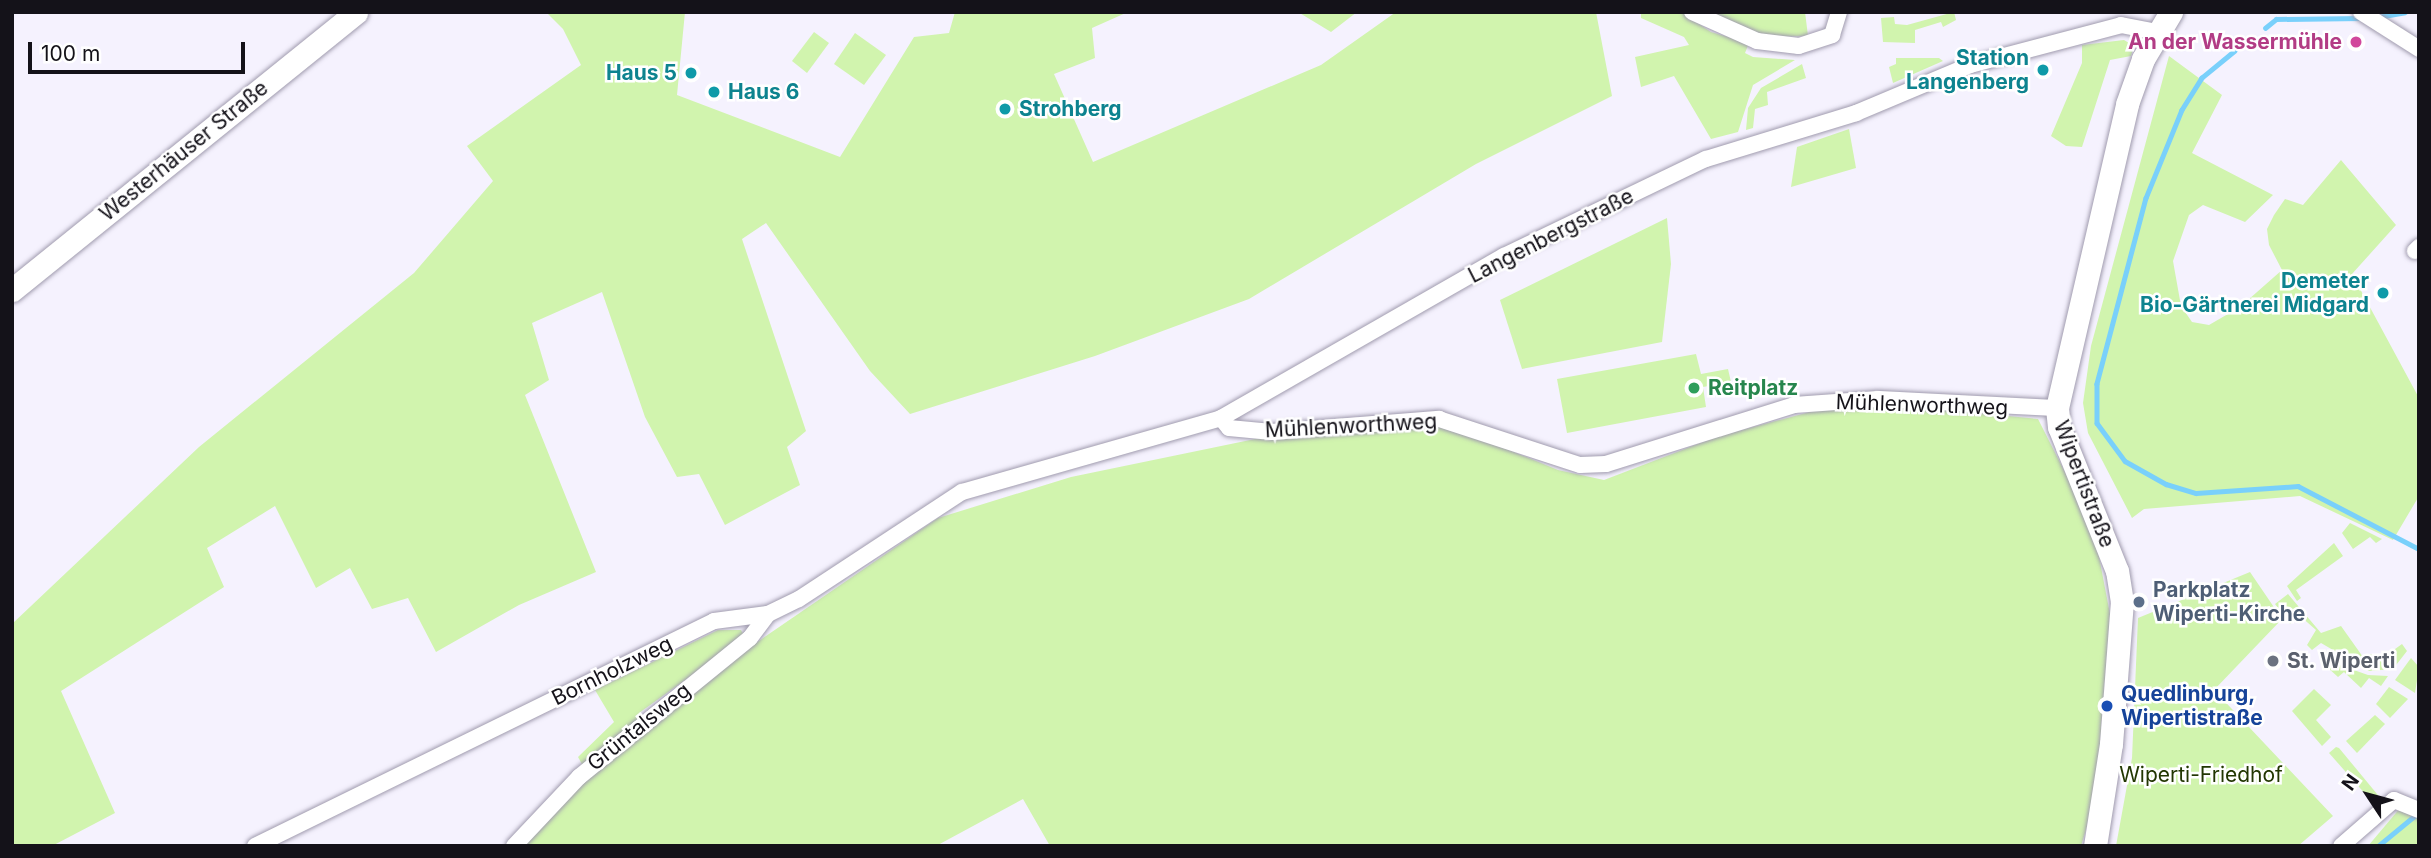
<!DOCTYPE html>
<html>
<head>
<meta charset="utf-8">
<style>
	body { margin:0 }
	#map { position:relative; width:2431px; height:858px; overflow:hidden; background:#f5f2fe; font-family:Inter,sans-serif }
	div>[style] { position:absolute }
	.green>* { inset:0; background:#d1f4ae }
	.stream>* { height:4.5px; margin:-2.25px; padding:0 2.25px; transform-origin:2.25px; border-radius:2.25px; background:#79d0fb }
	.roads { filter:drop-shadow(0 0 2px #a09bae) drop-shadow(0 0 2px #a09bae) }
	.street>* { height:16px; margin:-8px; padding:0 8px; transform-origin:8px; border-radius:8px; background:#fff }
	.secondary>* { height:23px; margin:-11.5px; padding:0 11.5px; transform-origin:11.5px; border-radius:11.5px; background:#fff }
	.dots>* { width:19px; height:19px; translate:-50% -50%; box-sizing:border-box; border:4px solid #fff; border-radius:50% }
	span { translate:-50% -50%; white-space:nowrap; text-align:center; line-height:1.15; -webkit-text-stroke:5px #fff; paint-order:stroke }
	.hotel-label { font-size:21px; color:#b23c85; font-weight:700 }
	.right { translate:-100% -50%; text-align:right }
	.culture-label { font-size:21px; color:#0d838f; font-weight:700 }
	.left { translate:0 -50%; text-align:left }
	.street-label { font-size:21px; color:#141219 }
	.leisure-label { font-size:21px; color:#27864d; font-weight:700 }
	.service-label { font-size:21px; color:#4e5e75; font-weight:700 }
	.worship-label { font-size:21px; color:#5b616d; font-weight:700 }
	.transit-label { font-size:21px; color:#164399; font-weight:700 }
	.park-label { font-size:21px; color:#223702 }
	.frame { position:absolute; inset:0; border:14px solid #141219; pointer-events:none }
	.north { position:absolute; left:2333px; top:760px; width:70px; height:70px; -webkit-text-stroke:5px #fff; paint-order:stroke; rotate:306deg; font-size:19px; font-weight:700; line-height:28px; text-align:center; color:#141219 }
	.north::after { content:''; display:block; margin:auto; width:24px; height:32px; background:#141219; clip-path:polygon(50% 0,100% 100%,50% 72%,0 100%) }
	.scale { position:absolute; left:28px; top:42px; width:217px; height:32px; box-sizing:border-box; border:4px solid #141219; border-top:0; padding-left:9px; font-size:21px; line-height:24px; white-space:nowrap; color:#141219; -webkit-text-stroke:5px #fff; paint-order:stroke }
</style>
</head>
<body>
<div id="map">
	<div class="green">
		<div style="clip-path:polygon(546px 12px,685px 12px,677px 95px,840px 157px,914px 37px,949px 33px,955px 12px,1128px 12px,1092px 28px,1095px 58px,1054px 74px,1093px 162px,1321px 65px,1396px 12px,1596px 12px,1612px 96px,1476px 164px,1249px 299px,1095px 356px,910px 414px,870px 371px,766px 223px,742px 239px,806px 431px,787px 447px,800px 485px,725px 525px,699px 474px,677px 477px,645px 417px,602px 292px,532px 323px,549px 380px,525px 395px,596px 572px,519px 605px,436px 652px,408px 598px,372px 609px,350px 568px,316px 588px,275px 506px,207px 548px,224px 587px,61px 691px,115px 813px,52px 846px,12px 846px,12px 624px,199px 447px,414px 273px,493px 181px,467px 146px,581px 65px,563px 29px)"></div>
		<div style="clip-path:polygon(1298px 12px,1357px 12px,1331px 32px)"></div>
		<div style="clip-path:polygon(1641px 12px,1681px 12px,1711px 32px,1749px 43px,1745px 53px,1753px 57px,1795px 60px,1753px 85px,1738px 132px,1711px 139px,1674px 76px,1641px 87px,1635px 57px,1689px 45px,1684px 37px,1641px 18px)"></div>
		<div style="clip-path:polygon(1702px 12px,1805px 12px,1808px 36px,1766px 37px)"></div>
		<div style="clip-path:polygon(1954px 12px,1956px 20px,1943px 27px,1941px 22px,1915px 30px,1915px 43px,1883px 42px,1881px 18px,1894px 17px,1895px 24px,1907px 25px)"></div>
		<div style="clip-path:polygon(814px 32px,829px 43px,807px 73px,792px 61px)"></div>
		<div style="clip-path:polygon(855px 33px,886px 55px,864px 85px,834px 64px)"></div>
		<div style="clip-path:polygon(2124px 40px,2134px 46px,2131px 56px,2110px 60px,2082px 147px,2066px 146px,2051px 136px,2082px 63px,2082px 45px)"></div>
		<div style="clip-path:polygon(2169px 56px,2222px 95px,2192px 153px,2273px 195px,2245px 222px,2203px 205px,2189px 215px,2173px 261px,2181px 306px,2192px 322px,2209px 325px,2240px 307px,2282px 270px,2269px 245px,2267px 229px,2274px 215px,2285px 199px,2303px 205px,2341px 160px,2396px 225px,2352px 274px,2419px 398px,2419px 496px,2393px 540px,2300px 496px,2144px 509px,2132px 518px,2088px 433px,2083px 403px,2091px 346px)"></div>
		<div style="clip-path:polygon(1896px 58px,1939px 58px,1943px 61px,1893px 83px,1889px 67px,1896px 64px)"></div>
		<div style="clip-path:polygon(1802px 64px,1806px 78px,1767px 92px,1768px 105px,1755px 109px,1753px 128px,1746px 130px,1748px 108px,1761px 88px)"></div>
		<div style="clip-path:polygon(1849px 129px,1856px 168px,1791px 187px,1797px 147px)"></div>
		<div style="clip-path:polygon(1667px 218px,1671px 264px,1662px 342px,1522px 369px,1500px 300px)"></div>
		<div style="clip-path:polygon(1696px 354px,1701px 374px,1728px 369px,1731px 382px,1703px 387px,1706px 407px,1567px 433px,1557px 379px)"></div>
		<div style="clip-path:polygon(1885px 404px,2038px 419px,2073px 488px,2096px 541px,2110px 614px,2096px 797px,2081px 846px,1050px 846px,1023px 799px,936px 846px,524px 846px,588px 776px,750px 647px,938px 518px,1071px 477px,1255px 439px,1418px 426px,1453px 427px,1558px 470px,1604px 480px,1716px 437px,1828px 407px)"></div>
		<div style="clip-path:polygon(2350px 523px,2382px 539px,2376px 543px,2370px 537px,2353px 549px,2342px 533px)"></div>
		<div style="clip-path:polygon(2334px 543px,2343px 556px,2296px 590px,2301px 598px,2297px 601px,2287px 586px)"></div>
		<div style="clip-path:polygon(2250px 572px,2282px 619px,2214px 690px,2333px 816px,2298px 846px,2116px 846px,2132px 758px,2138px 618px)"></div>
		<div style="clip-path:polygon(2288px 594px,2321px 633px,2341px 626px,2363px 657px,2371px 654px,2377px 662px,2402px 644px,2407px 651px,2393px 669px,2369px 671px,2321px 643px,2312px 650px,2307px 645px,2316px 630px,2299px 615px,2290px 624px,2275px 604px)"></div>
		<div style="clip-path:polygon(718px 630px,741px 630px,745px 637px,639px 713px,641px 719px,583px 766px,578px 757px,614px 722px,595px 690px)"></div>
		<div style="clip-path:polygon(2411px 658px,2419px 667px,2415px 693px,2395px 680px)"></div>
		<div style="clip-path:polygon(2331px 662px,2368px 675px,2388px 676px,2381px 686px,2369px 678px,2361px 688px,2344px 672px,2338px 677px,2327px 667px)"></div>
		<div style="clip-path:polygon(2389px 687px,2408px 699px,2390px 718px,2376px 704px)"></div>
		<div style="clip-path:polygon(2314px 689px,2331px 705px,2316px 720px,2331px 737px,2322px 746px,2292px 711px)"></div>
		<div style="clip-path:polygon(2375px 715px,2385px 724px,2357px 753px,2346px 741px)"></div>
		<div style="clip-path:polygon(2336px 747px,2339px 748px,2382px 800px,2375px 805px,2329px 753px)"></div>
		<div style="clip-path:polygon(2401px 807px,2419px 818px,2419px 846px,2368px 846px)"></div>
	</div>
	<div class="stream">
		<div style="left:2378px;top:17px;width:27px;rotate:-10deg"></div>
		<div style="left:2265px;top:28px;width:14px;rotate:-39deg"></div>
		<div style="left:2276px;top:19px;width:86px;rotate:-0.7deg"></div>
		<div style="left:2235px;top:51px;width:43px;rotate:140.7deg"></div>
		<div style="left:2202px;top:78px;width:38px;rotate:122deg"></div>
		<div style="left:2182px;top:110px;width:95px;rotate:112.2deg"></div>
		<div style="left:2146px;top:198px;width:192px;rotate:104.8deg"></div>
		<div style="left:2097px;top:384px;width:39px;rotate:90deg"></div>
		<div style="left:2097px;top:423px;width:47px;rotate:53.6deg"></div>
		<div style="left:2125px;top:461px;width:47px;rotate:29.3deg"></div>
		<div style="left:2166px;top:484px;width:31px;rotate:17deg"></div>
		<div style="left:2196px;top:493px;width:102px;rotate:-3.9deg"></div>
		<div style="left:2298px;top:486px;width:136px;rotate:27.5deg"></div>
		<div style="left:2378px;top:846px;width:52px;rotate:-39.5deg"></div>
	</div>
	<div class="roads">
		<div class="street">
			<div style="left:1692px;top:12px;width:71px;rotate:24deg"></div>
			<div style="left:1757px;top:41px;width:42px;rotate:6.8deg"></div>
			<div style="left:1799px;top:46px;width:35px;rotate:-18deg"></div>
			<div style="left:1832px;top:35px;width:24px;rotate:-73deg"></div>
			<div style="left:2361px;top:12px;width:69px;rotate:32.5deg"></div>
			<div style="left:2415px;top:251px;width:6px;rotate:-45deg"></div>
			<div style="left:1221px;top:418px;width:13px;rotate:51deg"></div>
			<div style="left:1229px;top:428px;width:43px;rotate:5.3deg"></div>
			<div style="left:1272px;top:432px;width:168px;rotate:-4.5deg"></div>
			<div style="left:1439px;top:419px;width:148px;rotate:18.1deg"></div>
			<div style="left:1580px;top:465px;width:26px;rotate:-2deg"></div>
			<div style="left:1606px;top:464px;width:197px;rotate:-17.4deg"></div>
			<div style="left:1794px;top:405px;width:84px;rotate:-4.1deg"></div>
			<div style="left:1878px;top:399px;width:179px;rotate:2.9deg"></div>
			<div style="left:255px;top:846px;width:511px;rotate:-26.11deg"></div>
			<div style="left:714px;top:621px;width:54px;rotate:-7.4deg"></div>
			<div style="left:768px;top:614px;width:34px;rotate:-26deg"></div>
			<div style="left:799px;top:599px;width:195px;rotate:-33.3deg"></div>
			<div style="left:962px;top:492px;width:269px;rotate:-15.9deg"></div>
			<div style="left:1221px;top:418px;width:326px;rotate:-29.8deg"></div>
			<div style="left:1504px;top:256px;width:224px;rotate:-25.7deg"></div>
			<div style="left:1706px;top:159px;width:157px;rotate:-17deg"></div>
			<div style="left:1856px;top:113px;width:124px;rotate:-22.8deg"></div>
			<div style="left:1970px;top:65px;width:156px;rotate:-14.8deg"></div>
			<div style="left:2121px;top:25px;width:37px;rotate:11deg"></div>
			<div style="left:514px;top:846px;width:95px;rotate:-46.7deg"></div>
			<div style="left:579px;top:777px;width:220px;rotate:-39.1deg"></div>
			<div style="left:750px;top:638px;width:30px;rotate:-53deg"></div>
			<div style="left:2341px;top:846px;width:70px;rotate:-41deg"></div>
			<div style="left:2394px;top:800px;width:27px;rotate:22deg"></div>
		</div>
		<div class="secondary">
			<div style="left:12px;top:290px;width:442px;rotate:-38.9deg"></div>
			<div style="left:2095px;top:846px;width:103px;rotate:-81.1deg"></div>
			<div style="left:2111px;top:744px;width:142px;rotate:-85.6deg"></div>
			<div style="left:2122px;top:602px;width:31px;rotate:-99deg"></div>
			<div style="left:2117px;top:571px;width:155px;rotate:-111.9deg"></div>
			<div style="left:2059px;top:427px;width:19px;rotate:-96deg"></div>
			<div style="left:2057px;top:408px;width:312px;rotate:-77deg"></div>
			<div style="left:2127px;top:104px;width:48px;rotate:-70.4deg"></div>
			<div style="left:2143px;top:59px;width:55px;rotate:-59.2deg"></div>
		</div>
	</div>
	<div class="dots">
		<div style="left:2356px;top:42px;background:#d1479c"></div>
		<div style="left:2043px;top:70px;background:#0f9aa8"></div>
		<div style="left:691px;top:73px;background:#0f9aa8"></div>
		<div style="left:714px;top:92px;background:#0f9aa8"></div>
		<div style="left:1005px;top:109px;background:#0f9aa8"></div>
		<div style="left:2383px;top:293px;background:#0f9aa8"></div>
		<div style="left:1694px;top:388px;background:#2e9e5b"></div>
		<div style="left:2139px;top:602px;background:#5c6f8a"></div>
		<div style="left:2273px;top:661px;background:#6b7280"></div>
		<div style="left:2107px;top:706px;background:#1a4fb4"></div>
	</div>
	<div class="hotel-label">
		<span class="right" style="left:2342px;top:42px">An der Wassermühle</span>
	</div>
	<div class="culture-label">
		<span class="right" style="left:2029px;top:70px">Station<br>Langenberg</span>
		<span class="right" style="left:677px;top:73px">Haus 5</span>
		<span class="left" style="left:728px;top:92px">Haus 6</span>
		<span class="left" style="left:1019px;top:109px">Strohberg</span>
		<span class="right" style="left:2369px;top:293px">Demeter<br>Bio-Gärtnerei Midgard</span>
	</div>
	<div class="street-label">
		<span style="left:184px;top:151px;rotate:-39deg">Westerhäuser Straße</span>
		<span style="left:1551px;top:236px;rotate:-27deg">Langenbergstraße</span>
		<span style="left:1922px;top:405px;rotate:2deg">Mühlenworthweg</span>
		<span style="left:1351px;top:426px;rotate:-3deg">Mühlenworthweg</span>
		<span style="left:2084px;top:484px;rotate:69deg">Wipertistraße</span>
		<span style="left:612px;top:671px;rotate:-26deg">Bornholzweg</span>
		<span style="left:639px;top:727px;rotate:-39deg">Grüntalsweg</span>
	</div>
	<div class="leisure-label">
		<span class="left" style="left:1708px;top:388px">Reitplatz</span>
	</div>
	<div class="service-label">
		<span class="left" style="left:2153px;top:602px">Parkplatz<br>Wiperti-Kirche</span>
	</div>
	<div class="worship-label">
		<span class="left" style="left:2287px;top:661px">St. Wiperti</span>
	</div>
	<div class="transit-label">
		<span class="left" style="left:2121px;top:706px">Quedlinburg,<br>Wipertistraße</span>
	</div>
	<div class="park-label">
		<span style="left:2201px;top:775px">Wiperti-Friedhof</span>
	</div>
	<div class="frame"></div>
	<div class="north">N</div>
	<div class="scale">100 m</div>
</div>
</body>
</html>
